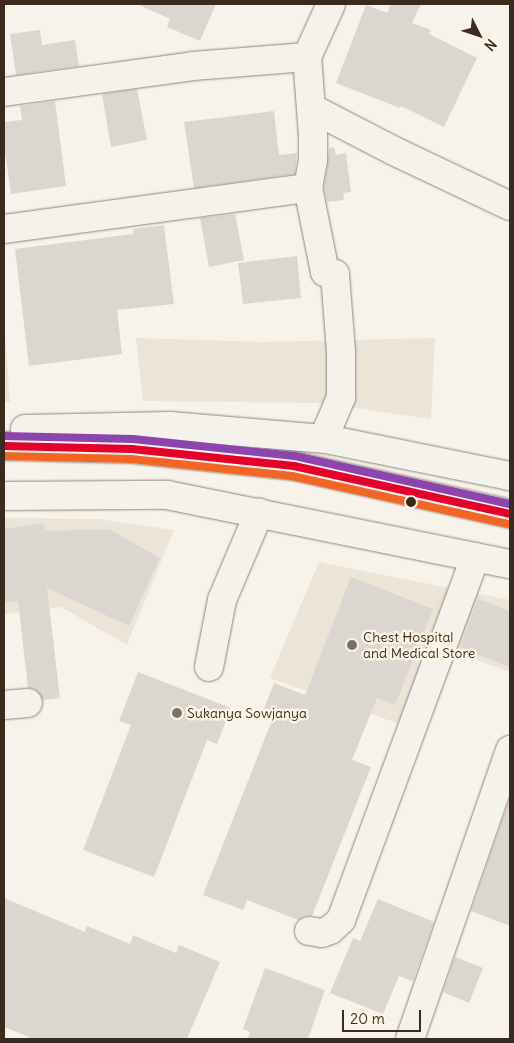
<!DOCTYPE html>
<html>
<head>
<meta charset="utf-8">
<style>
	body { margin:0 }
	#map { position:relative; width:514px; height:1043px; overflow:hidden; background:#f7f3ea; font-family:Delius,sans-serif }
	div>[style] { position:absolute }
	.built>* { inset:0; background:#ebe4d7 }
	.building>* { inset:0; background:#dbd7d0 }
	.roads { filter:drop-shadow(0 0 1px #8b867f) drop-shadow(0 0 1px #8b867f) }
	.minor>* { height:28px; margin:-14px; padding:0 14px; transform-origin:14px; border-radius:14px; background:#f5f2ec }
	.major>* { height:28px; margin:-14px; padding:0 14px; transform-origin:14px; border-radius:14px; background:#f5f2ec }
	.bus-1>* { height:8px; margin:-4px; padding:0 4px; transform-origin:4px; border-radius:4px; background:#e4002b }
	.bus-2>* { height:8px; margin:-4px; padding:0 4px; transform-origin:4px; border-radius:4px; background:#f26522 }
	.bus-3>* { height:8px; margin:-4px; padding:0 4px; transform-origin:4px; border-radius:4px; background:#8e44ad }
	.dots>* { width:14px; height:14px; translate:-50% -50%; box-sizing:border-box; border:2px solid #fcf5e5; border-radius:50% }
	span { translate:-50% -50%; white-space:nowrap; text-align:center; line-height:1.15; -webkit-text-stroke:5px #fcf5e5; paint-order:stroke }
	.poi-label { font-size:14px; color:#3b2a1e }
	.left { translate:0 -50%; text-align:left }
	.frame { position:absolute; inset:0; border:5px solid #3b2a1e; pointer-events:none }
	.north { position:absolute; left:454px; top:10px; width:50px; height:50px; -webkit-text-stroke:4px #fcf5e5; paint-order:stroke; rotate:131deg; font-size:14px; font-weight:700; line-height:20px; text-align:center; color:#3b2a1e }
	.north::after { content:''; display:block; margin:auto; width:18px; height:22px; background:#3b2a1e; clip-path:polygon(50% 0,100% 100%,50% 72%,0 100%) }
	.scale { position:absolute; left:342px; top:1010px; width:79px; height:22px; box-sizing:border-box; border:2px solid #3b2a1e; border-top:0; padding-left:6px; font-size:15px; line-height:18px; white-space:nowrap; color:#3b2a1e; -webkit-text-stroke:4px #fcf5e5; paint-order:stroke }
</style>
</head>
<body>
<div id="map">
	<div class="built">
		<div style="clip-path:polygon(4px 320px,10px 402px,4px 402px)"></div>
		<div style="clip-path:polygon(136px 338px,262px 342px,435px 338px,431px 419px,322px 403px,143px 401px)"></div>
		<div style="clip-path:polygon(4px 518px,98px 519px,174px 530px,127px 645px,61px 607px,4px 614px)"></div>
		<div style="clip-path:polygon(319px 562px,510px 600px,510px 672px,457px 653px,422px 732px,270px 678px)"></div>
	</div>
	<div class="building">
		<div style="clip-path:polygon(137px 4px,216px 4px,200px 41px,167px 27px,170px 19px)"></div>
		<div style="clip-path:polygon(391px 4px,421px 4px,412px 23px,431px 30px,429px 34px,477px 58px,444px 127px,401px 106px,400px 108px,336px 83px,366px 5px,387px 13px)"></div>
		<div style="clip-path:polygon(40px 30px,42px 45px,75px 40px,79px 66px,16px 75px,10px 34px)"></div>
		<div style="clip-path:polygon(137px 89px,147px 140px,111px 147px,102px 94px)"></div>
		<div style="clip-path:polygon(55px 101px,66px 186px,11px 194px,4px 145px,4px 122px,22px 120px,20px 106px)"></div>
		<div style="clip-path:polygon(274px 111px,279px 155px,297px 153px,295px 174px,194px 188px,184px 122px)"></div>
		<div style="clip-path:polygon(334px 147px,336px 155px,346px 153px,351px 192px,343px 193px,344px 200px,327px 202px,324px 188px,329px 148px)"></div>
		<div style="clip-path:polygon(235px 214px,244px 260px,209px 267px,200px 218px)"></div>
		<div style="clip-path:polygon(164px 225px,174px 304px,117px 310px,122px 354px,29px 366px,15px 249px,133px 234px,133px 229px)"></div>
		<div style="clip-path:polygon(297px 256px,301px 298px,243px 304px,238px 263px)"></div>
		<div style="clip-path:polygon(44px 523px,45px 531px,109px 529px,160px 558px,129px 626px,47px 588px,60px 698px,43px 700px,35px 689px,28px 688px,18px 601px,4px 603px,4px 529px)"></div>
		<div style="clip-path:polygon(351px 577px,433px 609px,395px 705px,377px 698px,352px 760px,371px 767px,312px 916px,304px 916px,298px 920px,247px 900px,243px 910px,203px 895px,274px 715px,263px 711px,274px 683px,305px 695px)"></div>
		<div style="clip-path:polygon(478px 599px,510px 611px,510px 667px,460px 648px)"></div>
		<div style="clip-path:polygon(138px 672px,231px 708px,217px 744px,207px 740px,154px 877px,83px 850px,131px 725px,119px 721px)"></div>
		<div style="clip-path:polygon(510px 797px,510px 926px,471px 911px)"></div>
		<div style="clip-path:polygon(4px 898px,85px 932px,87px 926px,130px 944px,133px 935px,176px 953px,179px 945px,220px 962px,187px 1039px,34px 1039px,4px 1027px)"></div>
		<div style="clip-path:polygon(378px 899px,434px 922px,413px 981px,399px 976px,383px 1014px,330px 993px,353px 938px,360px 941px)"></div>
		<div style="clip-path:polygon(455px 957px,483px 968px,469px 1003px,443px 992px)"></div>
		<div style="clip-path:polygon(265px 968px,325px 990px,308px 1039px,247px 1039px,250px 1032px,243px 1029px)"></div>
	</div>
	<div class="roads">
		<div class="minor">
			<div style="left:4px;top:92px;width:191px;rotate:-7.8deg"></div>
			<div style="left:193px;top:66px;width:114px;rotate:-4.5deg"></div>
			<div style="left:311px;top:108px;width:93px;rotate:27.4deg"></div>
			<div style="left:394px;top:151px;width:128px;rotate:25.4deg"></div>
			<div style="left:4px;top:229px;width:307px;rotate:-7.7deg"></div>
			<div style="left:326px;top:439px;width:11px;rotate:-80deg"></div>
			<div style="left:328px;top:428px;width:34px;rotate:-67deg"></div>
			<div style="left:341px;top:397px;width:46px;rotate:-90deg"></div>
			<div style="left:341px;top:351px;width:77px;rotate:-94.5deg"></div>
			<div style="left:335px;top:274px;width:10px;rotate:-169deg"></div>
			<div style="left:325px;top:272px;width:86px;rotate:-101.4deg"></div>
			<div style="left:308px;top:188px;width:27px;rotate:-80deg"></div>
			<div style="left:313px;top:161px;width:25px;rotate:-90deg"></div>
			<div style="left:313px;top:136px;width:79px;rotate:-94.3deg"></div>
			<div style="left:307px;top:57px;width:58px;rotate:-65.6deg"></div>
			<div style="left:209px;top:667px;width:68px;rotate:-79deg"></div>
			<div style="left:222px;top:600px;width:95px;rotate:-67deg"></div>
			<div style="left:4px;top:705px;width:24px;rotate:-5deg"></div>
			<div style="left:309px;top:931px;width:13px;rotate:9deg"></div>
			<div style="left:322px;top:933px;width:9px;rotate:-21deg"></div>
			<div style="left:330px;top:930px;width:15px;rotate:-42deg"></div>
			<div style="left:341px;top:920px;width:387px;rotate:-69.7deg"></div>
			<div style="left:410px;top:1039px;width:306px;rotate:-70.9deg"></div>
		</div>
		<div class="major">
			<div style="left:25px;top:429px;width:145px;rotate:-1.2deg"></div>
			<div style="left:170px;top:426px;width:157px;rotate:4.8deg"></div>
			<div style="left:326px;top:439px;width:188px;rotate:11.4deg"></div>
			<div style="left:4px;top:446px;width:128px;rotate:1.3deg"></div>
			<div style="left:132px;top:449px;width:163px;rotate:6deg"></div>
			<div style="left:294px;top:466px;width:221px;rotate:12.5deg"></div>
			<div style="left:4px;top:496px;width:163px;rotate:-0.4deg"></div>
			<div style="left:167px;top:495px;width:350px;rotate:11.4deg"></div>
		</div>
	</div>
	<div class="bus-1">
		<div style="left:4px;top:446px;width:128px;rotate:1.3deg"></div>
		<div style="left:132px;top:449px;width:163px;rotate:6deg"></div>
		<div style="left:294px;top:466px;width:221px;rotate:12.5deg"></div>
	</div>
	<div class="bus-2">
		<div style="left:4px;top:456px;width:127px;rotate:1.4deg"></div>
		<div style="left:131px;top:459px;width:162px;rotate:6deg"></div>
		<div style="left:292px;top:476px;width:221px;rotate:12.5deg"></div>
	</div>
	<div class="bus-3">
		<div style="left:4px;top:436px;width:129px;rotate:1.3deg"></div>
		<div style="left:133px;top:439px;width:163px;rotate:6deg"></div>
		<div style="left:295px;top:456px;width:220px;rotate:12.6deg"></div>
	</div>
	<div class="dots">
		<div style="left:411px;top:502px;background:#3b2a1e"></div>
		<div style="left:352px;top:645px;background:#7d7065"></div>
		<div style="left:177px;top:713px;background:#7d7065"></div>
	</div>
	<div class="poi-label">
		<span class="left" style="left:363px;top:645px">Chest Hospital<br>and Medical Store</span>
		<span class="left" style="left:187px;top:713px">Sukanya Sowjanya</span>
	</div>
	<div class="frame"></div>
	<div class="north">N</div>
	<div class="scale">20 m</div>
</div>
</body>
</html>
